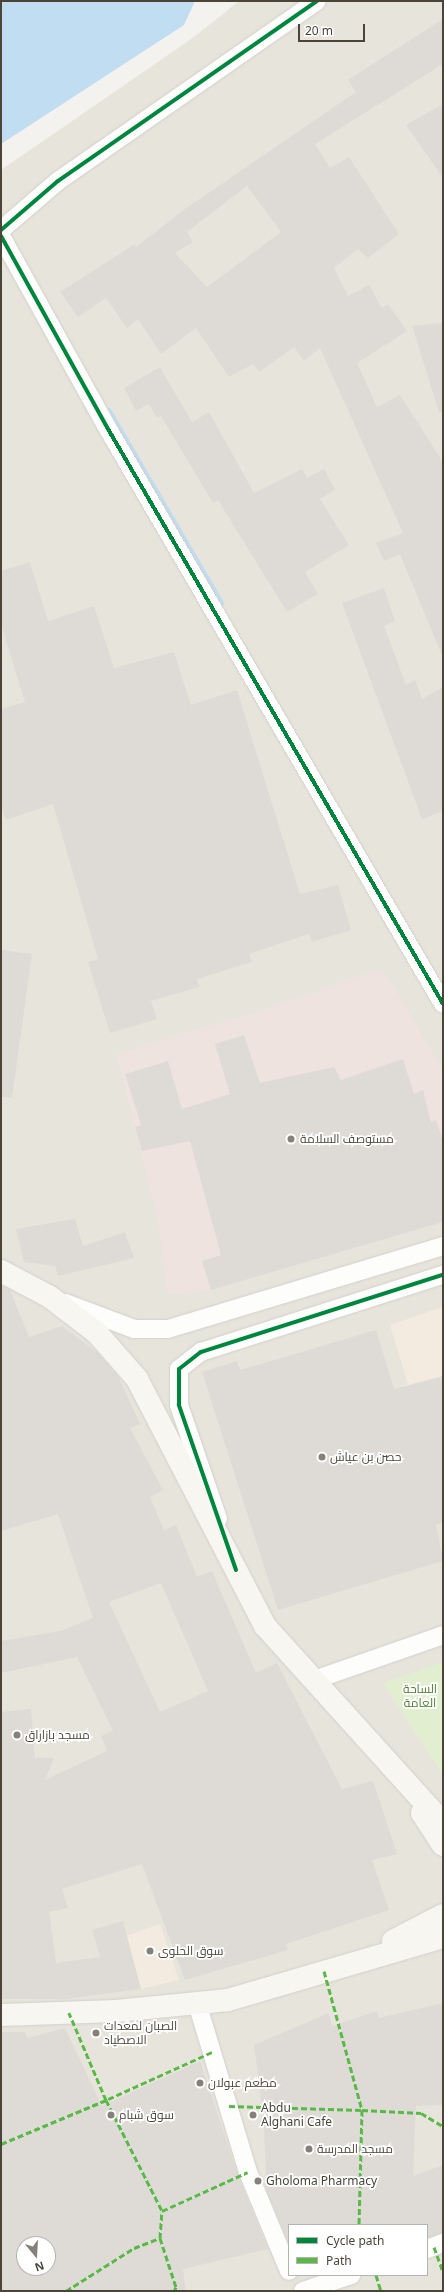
<!DOCTYPE html>
<html>
<head>
<meta charset="utf-8">
<style>
	body { margin:0 }
	#map { position:relative; width:444px; height:2292px; overflow:hidden; background:#f4f2ee; font-family:"Noto Sans",Cairo,sans-serif }
	div>[style] { position:absolute }
	.residential>* { inset:0; background:#e7e4dc }
	.commercial>* { inset:0; background:#f3ebdf }
	.medical>* { inset:0; background:#eee3df }
	.green>* { inset:0; background:#e1eecf }
	.water>* { inset:0; background:#c0ddf1 }
	.stream>* { height:7px; margin:-3.5px; padding:0 3.5px; transform-origin:3.5px; border-radius:3.5px; background:#c0ddf1 }
	.building>* { inset:0; background:#dedbd6 }
	.roads { filter:drop-shadow(0 0 1px #d2d0cb) drop-shadow(0 0 1px #d2d0cb) }
	.minor>* { height:18px; margin:-9px; padding:0 9px; transform-origin:9px; border-radius:9px; background:#fdfdfc }
	.secondary>* { height:22px; margin:-11px; padding:0 11px; transform-origin:11px; border-radius:11px; background:#f7f6f1 }
	.quiet>* { height:3px; margin-top:-1.5px; transform-origin:0; background:repeating-linear-gradient(90deg,#58b947 0 6px,transparent 0 9px) }
	.cycleway>* { height:4px; margin:-2px; padding:0 2px; transform-origin:2px; border-radius:2px; background:#00873e }
	.dots>* { width:11px; height:11px; translate:-50% -50%; box-sizing:border-box; border:2px solid #fff; border-radius:50% }
	span { translate:-50% -50%; white-space:nowrap; text-align:center; line-height:1.15; -webkit-text-stroke:3.5px #fff; paint-order:stroke }
	.poi-label { font-size:12px; color:#4b4439 }
	.left { translate:0 -50%; text-align:left }
	.park-label { font-size:12px; color:#4a7f2a }
	.frame { position:absolute; inset:0; border:2px solid #4b4439; pointer-events:none }
	.legend { position:absolute; left:288px; top:2224px; width:140px; height:52px; box-sizing:border-box; background:#fff; border:1px solid #b7b4b0; margin:0; padding:5px 7px; list-style:none; font-size:12px; color:#4b4439 }
	.legend li { display:flex; align-items:center; gap:8px; height:20px }
	.legend b { width:20px; border:1px solid #b7b4b0 }
	.north { position:absolute; left:16px; top:2236px; width:40px; height:40px; box-sizing:border-box; background:#fff; border:1px solid #b7b4b0; border-radius:50%; rotate:162deg; font-size:11px; font-weight:700; line-height:16px; text-align:center; color:#4b4439 }
	.north::after { content:''; display:block; margin:auto; width:14px; height:18px; background:#868178; clip-path:polygon(50% 0,100% 100%,50% 72%,0 100%) }
	.scale { position:absolute; left:298px; top:24px; width:67px; height:18px; box-sizing:border-box; border:2px solid #4b4439; border-top:0; padding-left:5px; font-size:12px; line-height:14px; white-space:nowrap; color:#4b4439; -webkit-text-stroke:3px #fff; paint-order:stroke }
</style>
</head>
<body>
<div id="map">
	<div class="residential">
		<div style="clip-path:polygon(evenodd,239px 1px,443px 1px,443px 2291px,1px 2291px,1px 170px,194px 37px,239px 1px,289px 2225px,427px 2225px,427px 2275px,289px 2275px,289px 2225px,239px 1px,24px 2244px,48px 2244px,48px 2268px,24px 2268px,24px 2244px)"></div>
	</div>
	<div class="commercial">
		<div style="clip-path:polygon(443px 1307px,443px 1523px,436px 1525px,394px 1389px,408px 1384px,390px 1325px)"></div>
		<div style="clip-path:polygon(160px 1924px,179px 1980px,141px 1989px,126px 1936px)"></div>
	</div>
	<div class="medical">
		<div style="clip-path:polygon(375px 971px,389px 979px,443px 1070px,443px 1222px,211px 1290px,168px 1295px,158px 1221px,117px 1054px,263px 1010px)"></div>
	</div>
	<div class="green">
		<div style="clip-path:polygon(443px 1662px,443px 1774px,383px 1683px)"></div>
	</div>
	<div class="water">
		<div style="clip-path:polygon(1px 1px,195px 1px,184px 25px,1px 144px)"></div>
	</div>
	<div class="stream">
		<div style="left:108px;top:411px;width:222px;rotate:59.7deg"></div>
	</div>
	<div class="building">
		<div style="clip-path:polygon(evenodd,443px 19px,443px 64px,315px 144px,330px 168px,349px 157px,399px 234px,368px 258px,358px 249px,334px 268px,348px 296px,369px 285px,382px 308px,388px 304px,407px 331px,357px 363px,377px 407px,400px 395px,443px 462px,443px 658px,400px 554px,384px 561px,376px 543px,403px 533px,320px 348px,304px 361px,294px 347px,259px 372px,253px 364px,229px 377px,196px 328px,161px 354px,138px 319px,127px 328px,106px 298px,78px 317px,60px 292px,135px 244px,136px 247px,185px 209px,356px 92px,348px 80px,443px 19px,247px 186px,281px 232px,207px 287px,175px 253px,193px 242px,187px 232px,247px 186px)"></div>
		<div style="clip-path:polygon(443px 104px,443px 178px,406px 125px)"></div>
		<div style="clip-path:polygon(443px 323px,443px 412px,439px 412px,412px 326px)"></div>
		<div style="clip-path:polygon(160px 367px,192px 422px,209px 412px,254px 493px,302px 469px,307px 478px,324px 469px,335px 490px,320px 499px,349px 545px,305px 572px,318px 594px,287px 612px,218px 500px,213px 503px,161px 416px,157px 418px,149px 404px,136px 411px,124px 388px)"></div>
		<div style="clip-path:polygon(30px 562px,48px 621px,94px 606px,114px 668px,174px 652px,191px 705px,237px 690px,300px 894px,338px 885px,351px 930px,312px 942px,309px 934px,249px 954px,252px 962px,197px 979px,199px 987px,151px 1001px,157px 1019px,110px 1033px,88px 962px,98px 959px,53px 804px,6px 820px,1px 806px,1px 709px,25px 702px,1px 624px,1px 571px)"></div>
		<div style="clip-path:polygon(384px 588px,395px 621px,384px 626px,406px 685px,415px 680px,422px 699px,443px 687px,443px 811px,422px 819px,342px 603px)"></div>
		<div style="clip-path:polygon(1px 950px,32px 954px,12px 1098px,1px 1097px)"></div>
		<div style="clip-path:polygon(244px 1035px,260px 1083px,334px 1067px,341px 1080px,403px 1059px,414px 1094px,423px 1090px,431px 1122px,436px 1120px,443px 1141px,443px 1222px,211px 1290px,202px 1261px,221px 1255px,190px 1141px,142px 1151px,135px 1127px,141px 1125px,125px 1074px,168px 1061px,182px 1109px,230px 1094px,215px 1044px)"></div>
		<div style="clip-path:polygon(75px 1219px,83px 1246px,125px 1232px,134px 1258px,58px 1276px,55px 1266px,24px 1262px,16px 1229px)"></div>
		<div style="clip-path:polygon(evenodd,1px 1285px,10px 1290px,29px 1337px,62px 1326px,99px 1354px,119px 1378px,140px 1424px,130px 1428px,163px 1490px,150px 1497px,164px 1530px,176px 1525px,197px 1577px,212px 1571px,256px 1673px,277px 1663px,342px 1789px,373px 1781px,397px 1854px,372px 1860px,389px 1910px,286px 1944px,288px 1950px,185px 1980px,142px 1864px,62px 1889px,68px 1908px,49px 1912px,56px 1963px,100px 1957px,92px 1930px,123px 1921px,141px 1989px,66px 1999px,1px 1999px,1px 1712px,31px 1709px,35px 1758px,54px 1758px,45px 1780px,107px 1751px,101px 1736px,113px 1731px,77px 1657px,1px 1673px,1px 1641px,60px 1631px,93px 1618px,58px 1514px,1px 1531px,1px 1285px,161px 1583px,208px 1691px,160px 1712px,109px 1602px,161px 1583px)"></div>
		<div style="clip-path:polygon(376px 1330px,394px 1389px,443px 1376px,443px 1523px,436px 1525px,443px 1561px,278px 1610px,202px 1372px,237px 1361px,240px 1370px)"></div>
		<div style="clip-path:polygon(443px 2003px,443px 2105px,416px 2106px,413px 2176px,443px 2165px,443px 2233px,427px 2238px,427px 2225px,289px 2225px,289px 2244px,267px 2191px,263px 2113px,254px 2045px,329px 2013px,332px 2026px,377px 2011px,379px 2018px)"></div>
		<div style="clip-path:polygon(evenodd,65px 2028px,102px 2106px,200px 2061px,238px 2176px,268px 2249px,183px 2269px,186px 2291px,1px 2291px,1px 2032px,25px 2032px,27px 2038px,65px 2028px,24px 2244px,48px 2244px,48px 2268px,24px 2268px,24px 2244px)"></div>
	</div>
	<div class="roads">
		<div class="minor">
			<div style="left:1px;top:230px;width:75px;rotate:-40.7deg"></div>
			<div style="left:58px;top:181px;width:315px;rotate:-34.8deg"></div>
			<div style="left:1px;top:236px;width:221px;rotate:61deg"></div>
			<div style="left:108px;top:429px;width:665px;rotate:59.77deg"></div>
			<div style="left:65px;top:1303px;width:74px;rotate:20.6deg"></div>
			<div style="left:134px;top:1329px;width:34px"></div>
			<div style="left:168px;top:1329px;width:287px;rotate:-16.8deg"></div>
			<div style="left:218px;top:1519px;width:120px;rotate:-108.9deg"></div>
			<div style="left:179px;top:1405px;width:36px;rotate:-90deg"></div>
			<div style="left:179px;top:1369px;width:28px;rotate:-38deg"></div>
			<div style="left:201px;top:1352px;width:254px;rotate:-17.7deg"></div>
			<div style="left:314px;top:1680px;width:137px;rotate:-19.2deg"></div>
			<div style="left:197px;top:2003px;width:177px;rotate:73.2deg"></div>
			<div style="left:248px;top:2172px;width:107px;rotate:67.5deg"></div>
			<div style="left:427px;top:2249px;width:17px;rotate:-21deg"></div>
			<div style="left:303px;top:2291px;width:51px;rotate:-18.4deg"></div>
		</div>
		<div class="secondary">
			<div style="left:1px;top:1271px;width:55px;rotate:28deg"></div>
			<div style="left:50px;top:1297px;width:59px;rotate:37.5deg"></div>
			<div style="left:97px;top:1333px;width:61px;rotate:49deg"></div>
			<div style="left:137px;top:1379px;width:278px;rotate:62.6deg"></div>
			<div style="left:265px;top:1626px;width:266px;rotate:47.9deg"></div>
			<div style="left:422px;top:1813px;width:38px;rotate:57deg"></div>
			<div style="left:393px;top:1941px;width:56px;rotate:-27.5deg"></div>
			<div style="left:1px;top:2015px;width:115px;rotate:-2deg"></div>
			<div style="left:116px;top:2011px;width:113px;rotate:-5.6deg"></div>
			<div style="left:228px;top:2000px;width:224px;rotate:-16.3deg"></div>
		</div>
	</div>
	<div class="quiet">
		<div style="left:324px;top:1971px;width:144px;rotate:74.7deg"></div>
		<div style="left:362px;top:2110px;width:59px;rotate:2.9deg"></div>
		<div style="left:421px;top:2113px;width:26px;rotate:31deg"></div>
		<div style="left:212px;top:2052px;width:116px;rotate:155.6deg"></div>
		<div style="left:106px;top:2100px;width:124px;rotate:63.2deg"></div>
		<div style="left:162px;top:2211px;width:94px;rotate:-24.4deg"></div>
		<div style="left:229px;top:2106px;width:133px;rotate:1.7deg"></div>
		<div style="left:362px;top:2110px;width:115px;rotate:91.5deg"></div>
		<div style="left:1px;top:2144px;width:114px;rotate:-22.7deg"></div>
		<div style="left:106px;top:2100px;width:95px;rotate:-113deg"></div>
		<div style="left:160px;top:2238px;width:52px;rotate:71.9deg"></div>
		<div style="left:176px;top:2287px;width:4px;rotate:117deg"></div>
		<div style="left:434px;top:2247px;width:27px;rotate:70deg"></div>
		<div style="left:376px;top:2275px;width:17px;rotate:73deg"></div>
		<div style="left:66px;top:2291px;width:80px;rotate:-32.3deg"></div>
		<div style="left:134px;top:2248px;width:28px;rotate:-21deg"></div>
		<div style="left:160px;top:2238px;width:27px;rotate:-86deg"></div>
	</div>
	<div class="cycleway">
		<div style="left:1px;top:230px;width:75px;rotate:-40.7deg"></div>
		<div style="left:58px;top:181px;width:315px;rotate:-34.8deg"></div>
		<div style="left:1px;top:236px;width:221px;rotate:61deg"></div>
		<div style="left:108px;top:429px;width:665px;rotate:59.77deg"></div>
		<div style="left:236px;top:1570px;width:175px;rotate:-109.1deg"></div>
		<div style="left:179px;top:1405px;width:36px;rotate:-90deg"></div>
		<div style="left:179px;top:1369px;width:28px;rotate:-38deg"></div>
		<div style="left:201px;top:1352px;width:254px;rotate:-17.7deg"></div>
	</div>
	<div class="dots">
		<div style="left:291px;top:1139px;background:#868178"></div>
		<div style="left:322px;top:1457px;background:#868178"></div>
		<div style="left:17px;top:1735px;background:#868178"></div>
		<div style="left:150px;top:1951px;background:#868178"></div>
		<div style="left:96px;top:2033px;background:#868178"></div>
		<div style="left:200px;top:2083px;background:#868178"></div>
		<div style="left:111px;top:2115px;background:#868178"></div>
		<div style="left:253px;top:2115px;background:#868178"></div>
		<div style="left:309px;top:2149px;background:#868178"></div>
		<div style="left:258px;top:2181px;background:#868178"></div>
	</div>
	<div class="poi-label">
		<span class="left" style="left:300px;top:1139px">مستوصف السلامة</span>
		<span class="left" style="left:330px;top:1457px">حصن بن عياش</span>
		<span class="left" style="left:25px;top:1735px">مسجد بازاراق</span>
		<span class="left" style="left:158px;top:1951px">سوق الحلوى</span>
		<span class="left" style="left:104px;top:2033px">الصبان لمعدات<br>الاصطياد</span>
		<span class="left" style="left:208px;top:2083px">مطعم عبولان</span>
		<span class="left" style="left:261px;top:2115px">Abdu<br>Alghani Cafe</span>
		<span class="left" style="left:119px;top:2115px">سوق شبام</span>
		<span class="left" style="left:317px;top:2149px">مسجد المدرسة</span>
		<span class="left" style="left:266px;top:2181px">Gholoma Pharmacy</span>
	</div>
	<div class="park-label">
		<span style="left:420px;top:1696px">الساحة<br>العامة</span>
	</div>
	<div class="frame"></div>
	<ul class="legend">
	<li><b style="height:5px;background:#00873e"></b>Cycle path</li>
	<li><b style="height:5px;background:#58b947"></b>Path</li>
	</ul>
	<div class="north">N</div>
	<div class="scale">20 m</div>
</div>
</body>
</html>
